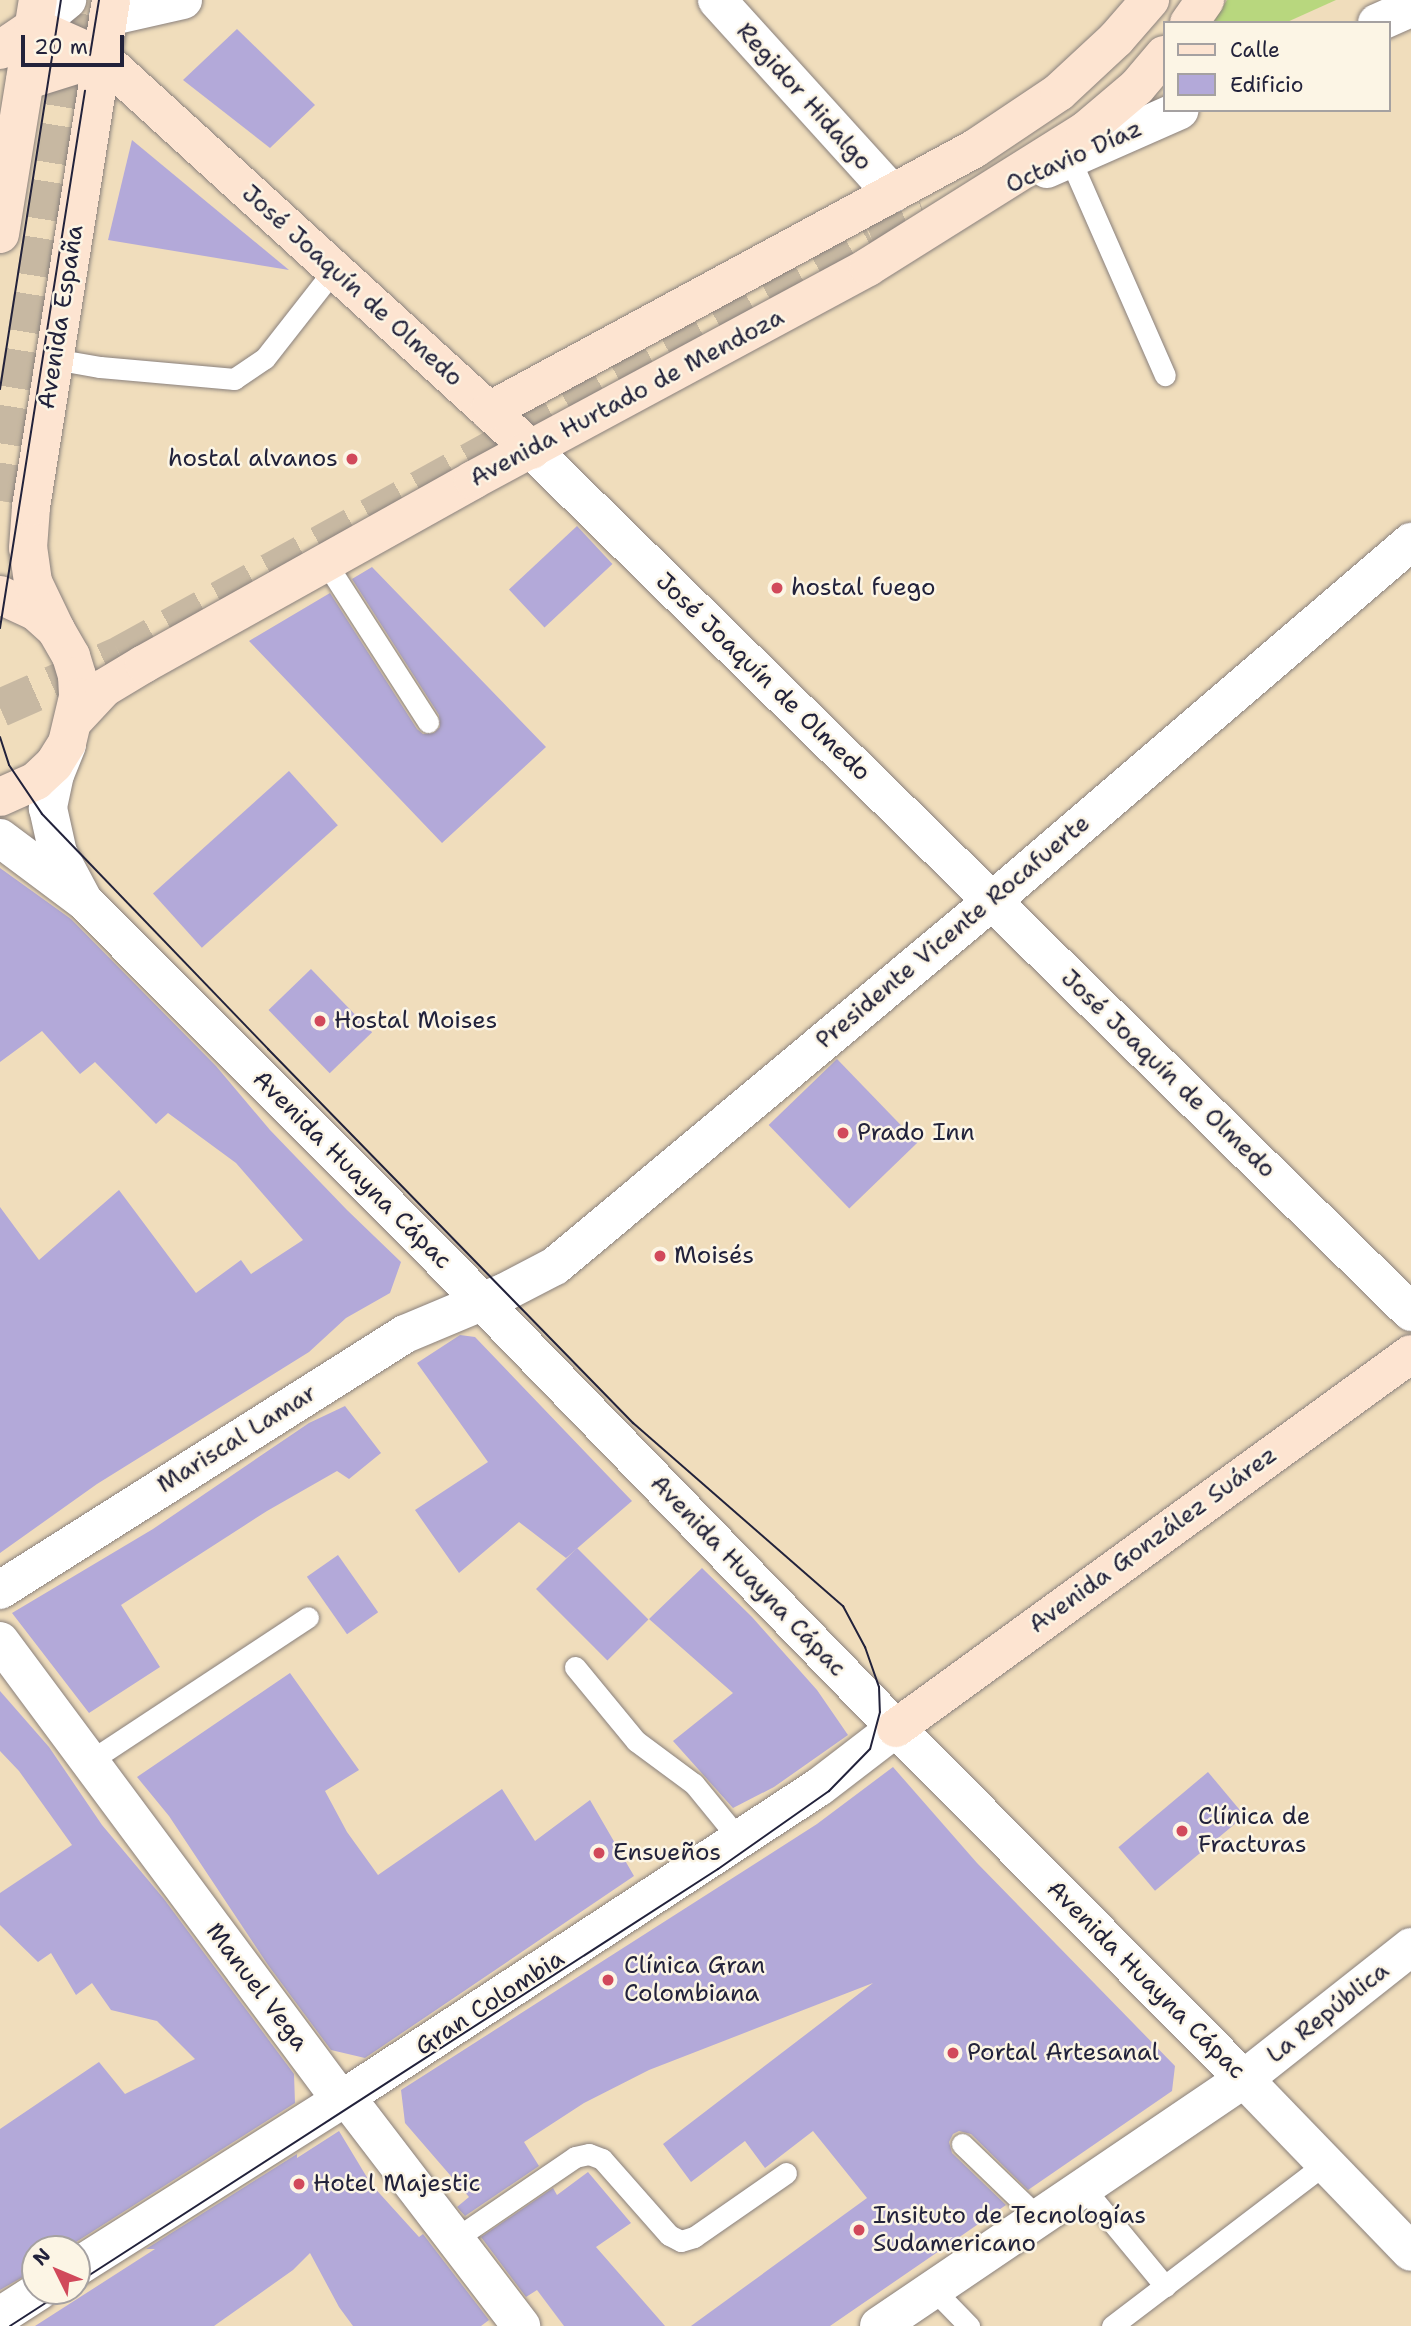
<!DOCTYPE html>
<meta charset="utf-8">
<style>
body{margin:0}
#map{position:relative;width:1411px;height:2326px;overflow:hidden;background:#f0ddbc;font-family:"Shantell Sans",sans-serif}
div>[style]{position:absolute}
.green>*{inset:0;background:#b8d77e}
.building>*{inset:0;background:#b3a9d9;transform-origin:0 0}
.tertiary-tunnel>*{height:38px;margin-top:-19px;transform-origin:0;background:repeating-linear-gradient(90deg,#c7b8a2 0 38px,transparent 0 57px)}
.roads{filter:drop-shadow(0 0 2px #89807c) drop-shadow(0 0 2px #89807c)}
.service>*{height:21px;margin:-10.5px;padding:0 10.5px;transform-origin:10.5px;border-radius:10.5px;background:#fff}
.minor>*{height:38px;margin:-19px;padding:0 19px;transform-origin:19px;border-radius:19px;background:#fff}
.tertiary>*{height:38px;margin:-19px;padding:0 19px;transform-origin:19px;border-radius:19px;background:#fff}
.secondary>*{height:38px;margin:-19px;padding:0 19px;transform-origin:19px;border-radius:19px;background:#fde4d1}
.tram>*{height:2px;margin:-1px;padding:0 1px;transform-origin:1px;border-radius:1px;background:#22223b}
.dots>*{width:19px;height:19px;translate:-50% -50%;box-sizing:border-box;border:4px solid #fcf5e5;border-radius:50%}
span{translate:-50% -50%;white-space:nowrap;text-align:center;line-height:1.15;-webkit-text-stroke:5px #fcf5e5;paint-order:stroke}
.street-label{font-size:24px;color:#22223b}
.poi-label{font-size:24px;color:#22223b}
.right{translate:-100% -50%;text-align:right}
.left{translate:0 -50%;text-align:left}
.legend{position:absolute;left:1163px;top:21px;width:228px;height:91px;box-sizing:border-box;background:#fcf5e5;border:2px solid #a5a1a1;margin:0;padding:9px 12px;list-style:none;font-size:21px;color:#22223b}
.legend li{display:flex;align-items:center;gap:14px;height:35px}
.legend b{width:35px;border:2px solid #a5a1a1}
.north{position:absolute;left:21px;top:2235px;width:70px;height:70px;box-sizing:border-box;background:#fcf5e5;border:2px solid #a5a1a1;border-radius:50%;rotate:313deg;font-size:19px;font-weight:700;line-height:28px;text-align:center;color:#22223b}
.north::after{content:'';display:block;margin:auto;width:24px;height:32px;background:#d1495b;clip-path:polygon(50% 0,100% 100%,50% 72%,0 100%)}
.scale{position:absolute;left:21px;top:35px;width:103px;height:32px;box-sizing:border-box;border:4px solid #22223b;border-top:0;padding-left:9px;font-size:21px;line-height:24px;white-space:nowrap;color:#22223b;-webkit-text-stroke:5px #fcf5e5;paint-order:stroke}
</style>
<div id="map">
<div class="green">
<div style="clip-path:polygon(1227px 0,1336px 0,1285px 23px,1213px 23px)"></div>
</div>
<div class="building">
<div style="clip-path:polygon(237px 29px,315px 105px,270px 148px,183px 80px)"></div>
<div style="clip-path:polygon(132px 140px,289px 270px,108px 240px)"></div>
<div style="left:577px;top:526px;width:52px;height:93px;rotate:47deg"></div>
<div style="clip-path:polygon(372px 567px,546px 747px,442px 843px,249px 641px,330px 593px,417px 729px,423px 734px,434px 733px,440px 727px,439px 715px,352px 579px)"></div>
<div style="left:289px;top:771px;width:73px;height:183px;rotate:48deg"></div>
<div style="clip-path:polygon(0 868px,71px 919px,216px 1066px,270px 1130px,347px 1210px,401px 1262px,390px 1293px,346px 1318px,309px 1352px,97px 1484px,0 1553px,0 1207px,39px 1260px,119px 1190px,196px 1293px,241px 1260px,251px 1274px,303px 1240px,236px 1163px,168px 1113px,156px 1124px,95px 1062px,80px 1074px,42px 1031px,0 1062px)"></div>
<div style="left:311px;top:969px;width:88px;height:59px;rotate:46deg"></div>
<div style="left:837px;top:1059px;width:116px;height:95px;rotate:46deg"></div>
<div style="clip-path:polygon(460px 1335px,475px 1337px,632px 1501px,566px 1558px,519px 1522px,459px 1573px,415px 1510px,488px 1462px,417px 1363px)"></div>
<div style="clip-path:polygon(345px 1406px,381px 1453px,349px 1479px,337px 1471px,267px 1511px,121px 1605px,160px 1667px,89px 1713px,12px 1613px,153px 1529px,309px 1423px)"></div>
<div style="left:577px;top:1548px;width:101px;height:58px;rotate:45deg"></div>
<div style="left:338px;top:1555px;width:70px;height:38px;rotate:55deg"></div>
<div style="clip-path:polygon(702px 1568px,752px 1617px,817px 1690px,848px 1735px,774px 1787px,733px 1808px,673px 1741px,733px 1693px,649px 1619px)"></div>
<div style="clip-path:polygon(290px 1673px,359px 1770px,325px 1791px,347px 1832px,378px 1875px,502px 1789px,535px 1841px,590px 1800px,634px 1876px,365px 2058px,331px 2050px,268px 1965px,169px 1816px,137px 1777px)"></div>
<div style="clip-path:polygon(0 1691px,49px 1747px,102px 1825px,164px 1899px,294px 2074px,295px 2103px,65px 2249px,35px 2249px,35px 2270px,0 2290px,0 2129px,99px 2062px,125px 2094px,195px 2059px,157px 2021px,111px 2010px,92px 1983px,76px 1995px,51px 1953px,38px 1962px,0 1925px,0 1893px,72px 1845px,19px 1771px,0 1751px)"></div>
<div style="clip-path:polygon(893px 1767px,977px 1863px,1175px 2066px,1172px 2091px,1028px 2190px,971px 2134px,959px 2131px,953px 2134px,949px 2142px,952px 2153px,1006px 2205px,830px 2326px,691px 2326px,867px 2198px,813px 2131px,765px 2168px,745px 2141px,691px 2182px,663px 2144px,873px 1983px,649px 2070px,584px 2103px,524px 2142px,539px 2166px,465px 2216px,457px 2207px,469px 2197px,405px 2123px,401px 2090px,817px 1824px)"></div>
<div style="left:1208px;top:1772px;width:57px;height:117px;rotate:50deg"></div>
<div style="clip-path:polygon(339px 2131px,371px 2184px,419px 2237px,423px 2234px,489px 2320px,481px 2326px,353px 2326px,339px 2307px,310px 2253px,293px 2270px,214px 2326px,35px 2326px,155px 2249px,146px 2249px,297px 2154px,297px 2158px)"></div>
<div style="clip-path:polygon(588px 2172px,631px 2223px,596px 2247px,665px 2326px,564px 2326px,537px 2290px,526px 2297px,481px 2237px,553px 2188px,557px 2195px)"></div>
</div>
<div class="tertiary-tunnel">
<div style="left:0;top:501px;width:507px;rotate:-80.93deg"></div>
<div style="left:0;top:708px;width:131px;rotate:-23.8deg"></div>
<div style="left:120px;top:655px;width:859px;rotate:-28.89deg"></div>
<div style="left:872px;top:240px;width:58px;rotate:-20.3deg"></div>
</div>
<div class="roads">
<div class="service">
<div style="left:1070px;top:159px;width:236px;rotate:66.3deg"></div>
<div style="left:54px;top:359px;width:47px;rotate:9.9deg"></div>
<div style="left:100px;top:367px;width:135px;rotate:5.1deg"></div>
<div style="left:234px;top:379px;width:37px;rotate:-34deg"></div>
<div style="left:265px;top:358px;width:112px;rotate:-51.9deg"></div>
<div style="left:326px;top:563px;width:189px;rotate:57.3deg"></div>
<div style="left:575px;top:1667px;width:96px;rotate:50.5deg"></div>
<div style="left:636px;top:1741px;width:72px;rotate:36.6deg"></div>
<div style="left:694px;top:1784px;width:71px;rotate:50.7deg"></div>
<div style="left:90px;top:1761px;width:261px;rotate:-33.4deg"></div>
<div style="left:962px;top:2144px;width:107px;rotate:43.9deg"></div>
<div style="left:1083px;top:2187px;width:129px;rotate:50.4deg"></div>
<div style="left:455px;top:2239px;width:145px;rotate:-34.3deg"></div>
<div style="left:575px;top:2157px;width:14px;rotate:-12deg"></div>
<div style="left:589px;top:2154px;width:14px;rotate:21deg"></div>
<div style="left:602px;top:2159px;width:101px;rotate:48.6deg"></div>
<div style="left:669px;top:2235px;width:13px;rotate:27deg"></div>
<div style="left:681px;top:2241px;width:14px;rotate:-17deg"></div>
<div style="left:694px;top:2237px;width:112px;rotate:-34.8deg"></div>
<div style="left:933px;top:2289px;width:52px;rotate:45.8deg"></div>
<div style="left:1112px;top:2326px;width:268px;rotate:-37.3deg"></div>
</div>
<div class="minor">
<div style="left:717px;top:0;width:261px;rotate:47.8deg"></div>
<div style="left:108px;top:17px;width:77px;rotate:-12.8deg"></div>
<div style="left:1377px;top:23px;width:37px;rotate:-24deg"></div>
<div style="left:34px;top:27px;width:43px;rotate:-39.3deg"></div>
<div style="left:1047px;top:169px;width:145px;rotate:-23.9deg"></div>
<div style="left:532px;top:450px;width:1231px;rotate:44.44deg"></div>
<div style="left:0;top:1590px;width:479px;rotate:-32.3deg"></div>
<div style="left:405px;top:1334px;width:108px;rotate:-22.8deg"></div>
<div style="left:505px;top:1292px;width:56px;rotate:-27.5deg"></div>
<div style="left:555px;top:1266px;width:569px;rotate:-39.87deg"></div>
<div style="left:992px;top:901px;width:552px;rotate:-40.59deg"></div>
<div style="left:0;top:1641px;width:572px;rotate:53.39deg"></div>
<div style="left:341px;top:2100px;width:13px;rotate:27deg"></div>
<div style="left:353px;top:2106px;width:277px;rotate:52.6deg"></div>
<div style="left:77px;top:2267px;width:312px;rotate:-32.3deg"></div>
<div style="left:341px;top:2100px;width:571px;rotate:-33.22deg"></div>
<div style="left:819px;top:1787px;width:97px;rotate:-37.5deg"></div>
<div style="left:0;top:2316px;width:46px;rotate:-32.7deg"></div>
<div style="left:879px;top:2326px;width:441px;rotate:-34.1deg"></div>
<div style="left:1244px;top:2079px;width:213px;rotate:-38.3deg"></div>
</div>
<div class="tertiary">
<div style="left:67px;top:745px;width:31px;rotate:112deg"></div>
<div style="left:55px;top:774px;width:35px;rotate:102deg"></div>
<div style="left:48px;top:808px;width:46px;rotate:77.5deg"></div>
<div style="left:58px;top:853px;width:49px;rotate:61.9deg"></div>
<div style="left:0;top:838px;width:104px;rotate:36.8deg"></div>
<div style="left:83px;top:900px;width:501px;rotate:45.08deg"></div>
<div style="left:437px;top:1255px;width:636px;rotate:45.89deg"></div>
<div style="left:880px;top:1712px;width:517px;rotate:45.24deg"></div>
<div style="left:1244px;top:2079px;width:240px;rotate:46deg"></div>
</div>
<div class="secondary">
<div style="left:1189px;top:23px;width:28px;rotate:-55deg"></div>
<div style="left:0;top:50px;width:41px;rotate:-34.1deg"></div>
<div style="left:34px;top:27px;width:73px;rotate:24.1deg"></div>
<div style="left:101px;top:57px;width:583px;rotate:42.36deg"></div>
<div style="left:25px;top:81px;width:80px;rotate:-17.5deg"></div>
<div style="left:0;top:234px;width:237px;rotate:-80.8deg"></div>
<div style="left:489px;top:411px;width:551px;rotate:-28.38deg"></div>
<div style="left:974px;top:149px;width:102px;rotate:-33.8deg"></div>
<div style="left:1059px;top:92px;width:78px;rotate:-42.9deg"></div>
<div style="left:1116px;top:39px;width:52px;rotate:-48.9deg"></div>
<div style="left:0;top:595px;width:38px;rotate:25deg"></div>
<div style="left:35px;top:611px;width:28px;rotate:42deg"></div>
<div style="left:56px;top:630px;width:30px;rotate:60deg"></div>
<div style="left:71px;top:656px;width:21px;rotate:73deg"></div>
<div style="left:77px;top:676px;width:21px;rotate:87deg"></div>
<div style="left:78px;top:697px;width:47px;rotate:103.4deg"></div>
<div style="left:67px;top:743px;width:25px;rotate:122deg"></div>
<div style="left:54px;top:764px;width:25px;rotate:137deg"></div>
<div style="left:36px;top:781px;width:39px;rotate:156deg"></div>
<div style="left:56px;top:630px;width:53px;rotate:-115.6deg"></div>
<div style="left:33px;top:582px;width:34px;rotate:-98deg"></div>
<div style="left:28px;top:548px;width:41px;rotate:-85.8deg"></div>
<div style="left:31px;top:507px;width:513px;rotate:-81.03deg"></div>
<div style="left:76px;top:718px;width:41px;rotate:-47deg"></div>
<div style="left:104px;top:688px;width:47px;rotate:-31deg"></div>
<div style="left:144px;top:664px;width:377px;rotate:-29.2deg"></div>
<div style="left:473px;top:480px;width:449px;rotate:-28.3deg"></div>
<div style="left:868px;top:267px;width:256px;rotate:-32.1deg"></div>
<div style="left:1085px;top:131px;width:68px;rotate:-40.2deg"></div>
<div style="left:1137px;top:87px;width:42px;rotate:-49.8deg"></div>
<div style="left:896px;top:1728px;width:636px;rotate:-35.99deg"></div>
</div>
</div>
<div class="tram">
<div style="left:90px;top:55px;width:56px;rotate:-80.7deg"></div>
<div style="left:0;top:389px;width:394px;rotate:-81.1deg"></div>
<div style="left:0;top:628px;width:544px;rotate:-81.01deg"></div>
<div style="left:0;top:737px;width:29px;rotate:72deg"></div>
<div style="left:9px;top:765px;width:59px;rotate:56deg"></div>
<div style="left:42px;top:814px;width:326px;rotate:46.1deg"></div>
<div style="left:268px;top:1049px;width:523px;rotate:45.7deg"></div>
<div style="left:633px;top:1423px;width:279px;rotate:41.1deg"></div>
<div style="left:843px;top:1606px;width:47px;rotate:61.8deg"></div>
<div style="left:865px;top:1647px;width:42px;rotate:70.7deg"></div>
<div style="left:879px;top:1687px;width:25px;rotate:88deg"></div>
<div style="left:880px;top:1712px;width:38px;rotate:105deg"></div>
<div style="left:870px;top:1749px;width:59px;rotate:134.3deg"></div>
<div style="left:829px;top:1791px;width:136px;rotate:144.9deg"></div>
<div style="left:718px;top:1869px;width:763px;rotate:147.14deg"></div>
<div style="left:10px;top:2326px;width:64px;rotate:-32.9deg"></div>
</div>
<div class="dots">
<div style="left:352px;top:459px;background:#d1495b"></div>
<div style="left:777px;top:588px;background:#d1495b"></div>
<div style="left:320px;top:1021px;background:#d1495b"></div>
<div style="left:843px;top:1133px;background:#d1495b"></div>
<div style="left:660px;top:1256px;background:#d1495b"></div>
<div style="left:1182px;top:1831px;background:#d1495b"></div>
<div style="left:599px;top:1853px;background:#d1495b"></div>
<div style="left:608px;top:1980px;background:#d1495b"></div>
<div style="left:953px;top:2053px;background:#d1495b"></div>
<div style="left:299px;top:2184px;background:#d1495b"></div>
<div style="left:859px;top:2230px;background:#d1495b"></div>
</div>
<div class="street-label">
<span style="left:804px;top:97px;rotate:48deg">Regidor Hidalgo</span>
<span style="left:1074px;top:157px;rotate:-24deg">Octavio Díaz</span>
<span style="left:352px;top:286px;rotate:42deg">José Joaquín de Olmedo</span>
<span style="left:61px;top:317px;rotate:-81deg">Avenida España</span>
<span style="left:627px;top:398px;rotate:-28deg">Avenida Hurtado de Mendoza</span>
<span style="left:763px;top:677px;rotate:44deg">José Joaquín de Olmedo</span>
<span style="left:953px;top:932px;rotate:-40deg">Presidente Vicente Rocafuerte</span>
<span style="left:1168px;top:1074px;rotate:44deg">José Joaquín de Olmedo</span>
<span style="left:352px;top:1170px;rotate:45deg">Avenida Huayna Cápac</span>
<span style="left:237px;top:1439px;rotate:-32deg">Mariscal Lamar</span>
<span style="left:1153px;top:1540px;rotate:-36deg">Avenida González Suárez</span>
<span style="left:748px;top:1576px;rotate:46deg">Avenida Huayna Cápac</span>
<span style="left:1146px;top:1980px;rotate:45deg">Avenida Huayna Cápac</span>
<span style="left:257px;top:1987px;rotate:53deg">Manuel Vega</span>
<span style="left:490px;top:2003px;rotate:-33deg">Gran Colombia</span>
<span style="left:1328px;top:2013px;rotate:-38deg">La República</span>
</div>
<div class="poi-label">
<span class="right" style="left:338px;top:459px">hostal alvanos</span>
<span class="left" style="left:791px;top:588px">hostal fuego</span>
<span class="left" style="left:334px;top:1021px">Hostal Moises</span>
<span class="left" style="left:857px;top:1133px">Prado Inn</span>
<span class="left" style="left:674px;top:1256px">Moisés</span>
<span class="left" style="left:1198px;top:1831px">Clínica de<br>Fracturas</span>
<span class="left" style="left:613px;top:1853px">Ensueños</span>
<span class="left" style="left:624px;top:1980px">Clínica Gran<br>Colombiana</span>
<span class="left" style="left:967px;top:2053px">Portal Artesanal</span>
<span class="left" style="left:313px;top:2184px">Hotel Majestic</span>
<span class="left" style="left:873px;top:2230px">Insituto de Tecnologías<br>Sudamericano</span>
</div>
<ul class="legend">
<li><b style="height:9px;background:#fde4d1"></b>Calle</li>
<li><b style="height:19px;background:#b3a9d9"></b>Edificio</li>
</ul>
<div class="north">N</div>
<div class="scale">20 m</div>
</div>
